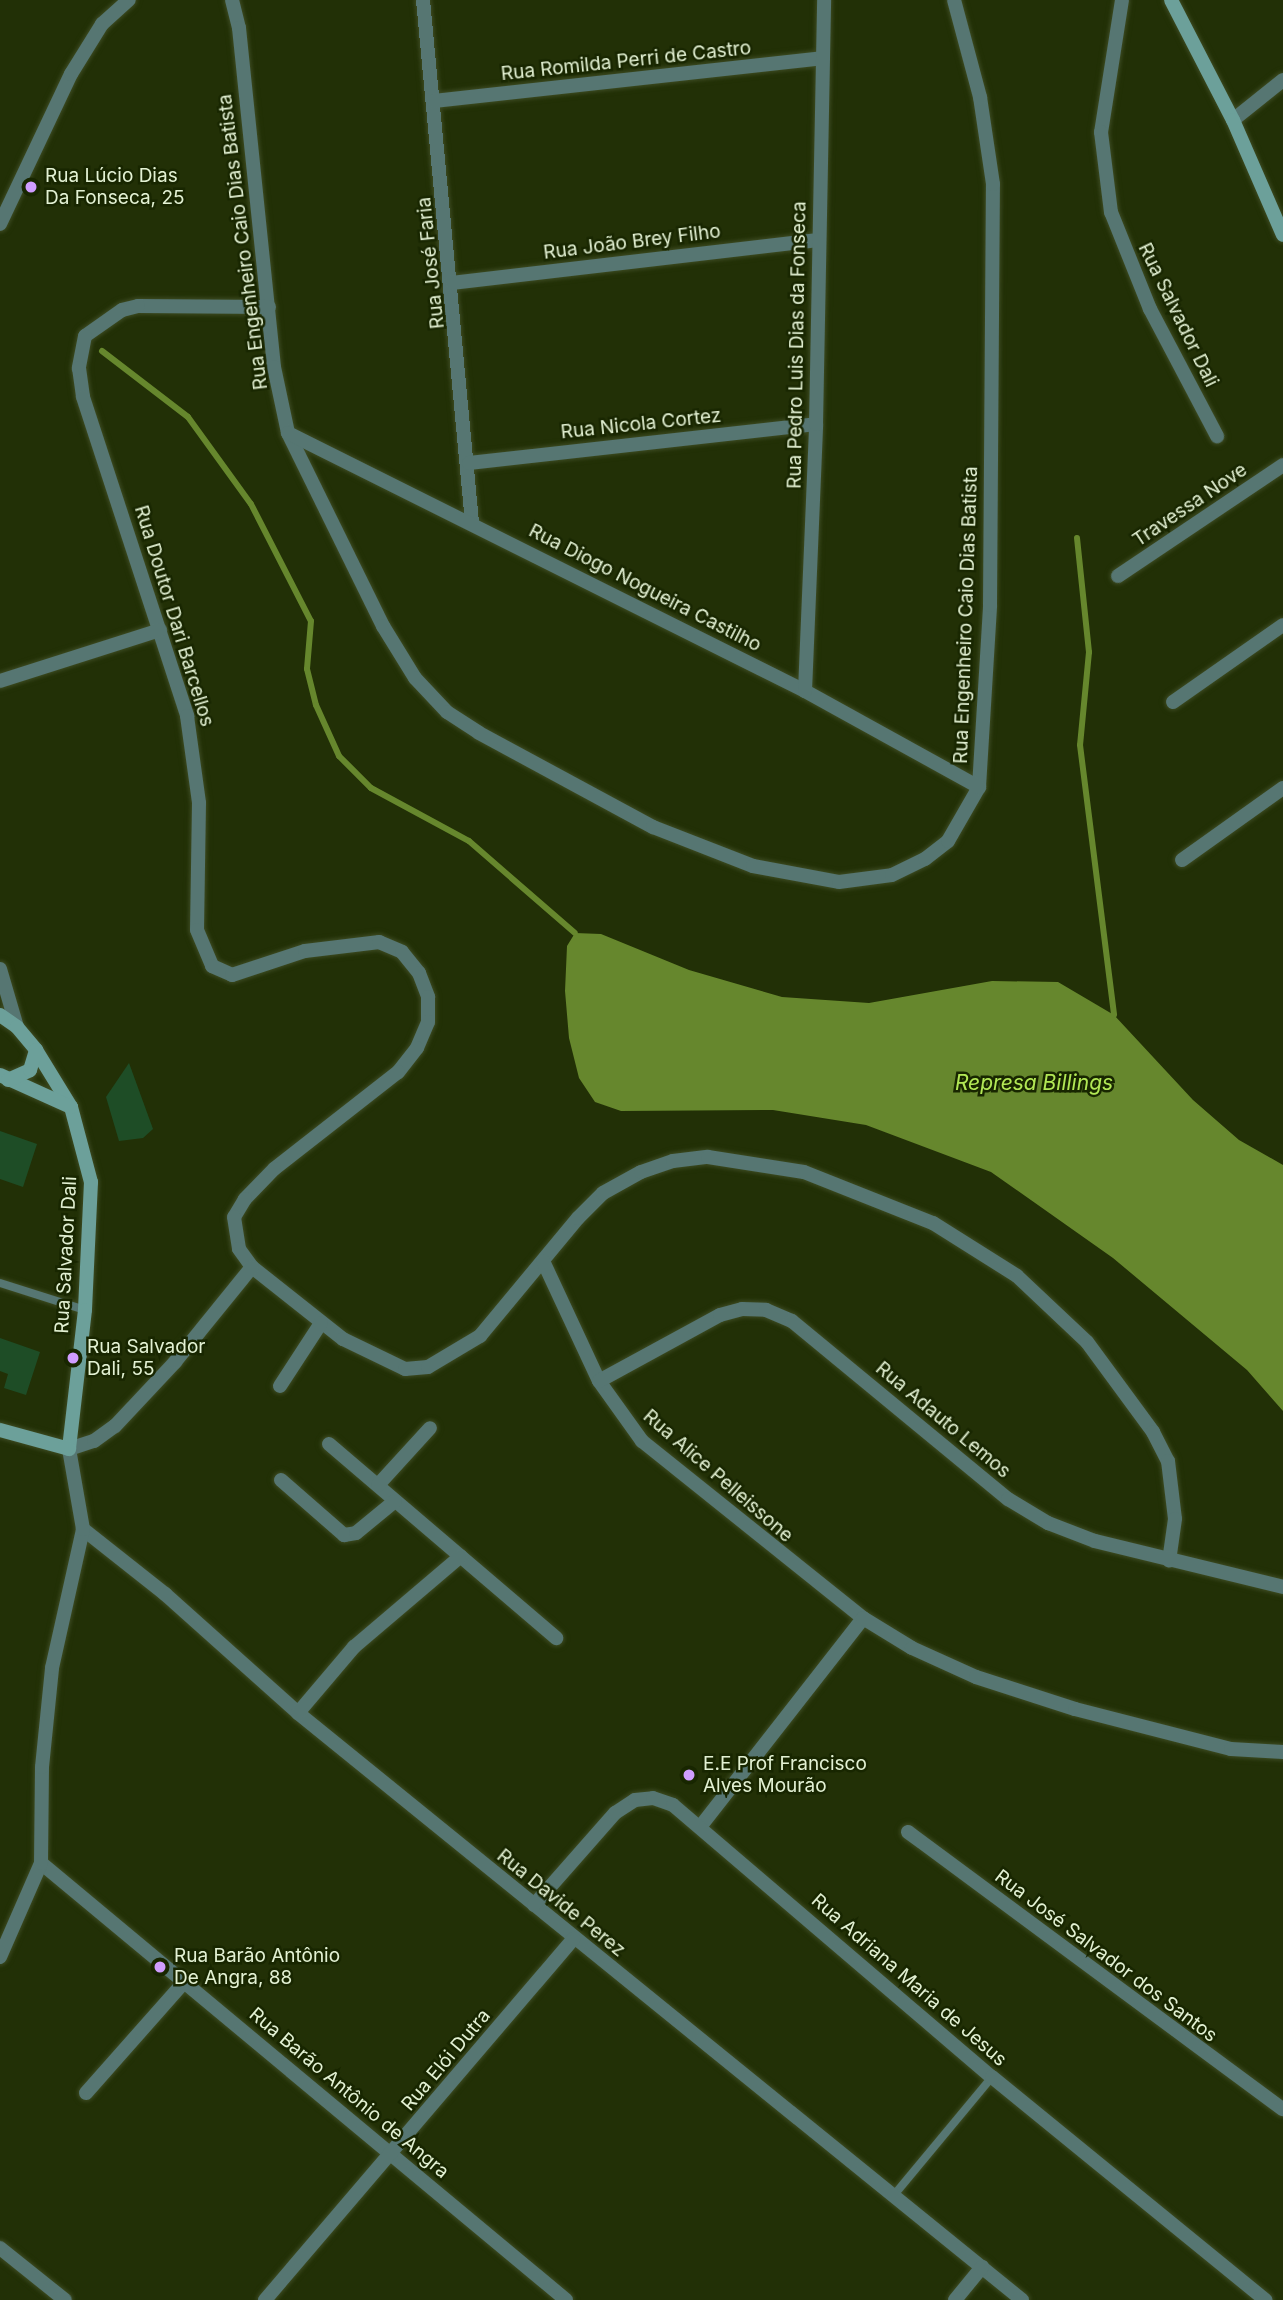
<!DOCTYPE html>
<meta charset="utf-8">
<style>
body{margin:0}
#map{position:relative;width:1283px;height:2300px;overflow:hidden;background:#223006;font-family:Inter,sans-serif}
div>[style]{position:absolute}
.water>*{inset:0;background:#66872d}
.stream>*{height:6px;margin:-3px;padding:0 3px;transform-origin:3px;border-radius:3px;background:#66872d}
.building>*{inset:0;background:#1e4d26}
.roads{filter:drop-shadow(0 0 2px #3d4b23) drop-shadow(0 0 2px #3d4b23)}
.lane>*{height:8px;margin:-4px;padding:0 4px;transform-origin:4px;border-radius:4px;background:#567672}
.street>*{height:14px;margin:-7px;padding:0 7px;transform-origin:7px;border-radius:7px;background:#567672}
.secondary>*{height:14px;margin:-7px;padding:0 7px;transform-origin:7px;border-radius:7px;background:#6ca09a}
.dots>*{width:19px;height:19px;translate:-50% -50%;box-sizing:border-box;border:4px solid #182600;border-radius:50%}
span{translate:-50% -50%;white-space:nowrap;text-align:center;line-height:1.15;-webkit-text-stroke:5px #182600;paint-order:stroke}
.street-label{font-size:19px;color:#e3f1d3}
.poi-label{font-size:19px;color:#e3f1d3}
.left{translate:0 -50%;text-align:left}
.water-label{font-size:21px;color:#b2e855;font-style:italic}
</style>
<div id="map">
<div class="water">
<div style="clip-path:polygon(575px 933px,601px 934px,689px 970px,782px 997px,869px 1003px,992px 981px,1058px 982px,1114px 1015px,1193px 1100px,1239px 1140px,1283px 1165px,1283px 1411px,1247px 1370px,1113px 1258px,991px 1172px,866px 1125px,773px 1110px,621px 1111px,595px 1102px,579px 1078px,569px 1038px,565px 991px,567px 946px)"></div>
</div>
<div class="stream">
<div style="left:102px;top:351px;width:108px;rotate:37.5deg"></div>
<div style="left:188px;top:417px;width:107px;rotate:54.1deg"></div>
<div style="left:251px;top:504px;width:131px;rotate:62.9deg"></div>
<div style="left:311px;top:621px;width:48px;rotate:94.8deg"></div>
<div style="left:307px;top:669px;width:37px;rotate:76deg"></div>
<div style="left:316px;top:705px;width:56px;rotate:65.7deg"></div>
<div style="left:339px;top:756px;width:45px;rotate:45deg"></div>
<div style="left:371px;top:788px;width:111px;rotate:28.4deg"></div>
<div style="left:469px;top:841px;width:140px;rotate:41deg"></div>
<div style="left:1077px;top:538px;width:115px;rotate:84deg"></div>
<div style="left:1089px;top:652px;width:93px;rotate:95.5deg"></div>
<div style="left:1080px;top:745px;width:272px;rotate:82.8deg"></div>
</div>
<div class="building">
<div style="clip-path:polygon(129px 1063px,153px 1129px,143px 1138px,119px 1141px,106px 1097px)"></div>
<div style="clip-path:polygon(0 1131px,37px 1144px,23px 1187px,0 1179px)"></div>
<div style="clip-path:polygon(0 1338px,40px 1352px,26px 1395px,4px 1388px,8px 1374px,0 1371px)"></div>
</div>
<div class="roads">
<div class="lane">
<div style="left:0;top:1283px;width:89px;rotate:17.6deg"></div>
<div style="left:894px;top:2195px;width:153px;rotate:-50.3deg"></div>
</div>
<div class="street">
<div style="left:232px;top:0;width:29px;rotate:76deg"></div>
<div style="left:239px;top:28px;width:341px;rotate:84.1deg"></div>
<div style="left:274px;top:367px;width:67px;rotate:78deg"></div>
<div style="left:288px;top:433px;width:215px;rotate:63.8deg"></div>
<div style="left:383px;top:626px;width:61px;rotate:58.4deg"></div>
<div style="left:415px;top:678px;width:47px;rotate:46.7deg"></div>
<div style="left:447px;top:712px;width:38px;rotate:33deg"></div>
<div style="left:479px;top:733px;width:198px;rotate:28.4deg"></div>
<div style="left:653px;top:827px;width:107px;rotate:21.3deg"></div>
<div style="left:753px;top:866px;width:87px;rotate:10.5deg"></div>
<div style="left:839px;top:882px;width:53px;rotate:-7.5deg"></div>
<div style="left:892px;top:875px;width:37px;rotate:-26deg"></div>
<div style="left:925px;top:859px;width:29px;rotate:-38deg"></div>
<div style="left:948px;top:841px;width:62px;rotate:-60.1deg"></div>
<div style="left:979px;top:787px;width:182px;rotate:-86.5deg"></div>
<div style="left:990px;top:605px;width:421px;rotate:-89.6deg"></div>
<div style="left:993px;top:184px;width:88px;rotate:-98.5deg"></div>
<div style="left:980px;top:97px;width:100px;rotate:-105deg"></div>
<div style="left:423px;top:0;width:524px;rotate:84.64deg"></div>
<div style="left:1122px;top:0;width:134px;rotate:99deg"></div>
<div style="left:1101px;top:132px;width:81px;rotate:82.9deg"></div>
<div style="left:1111px;top:212px;width:105px;rotate:68.1deg"></div>
<div style="left:1150px;top:309px;width:144px;rotate:62.2deg"></div>
<div style="left:434px;top:101px;width:390px;rotate:-6.3deg"></div>
<div style="left:1233px;top:120px;width:64px;rotate:-38.7deg"></div>
<div style="left:0;top:224px;width:166px;rotate:-64.7deg"></div>
<div style="left:71px;top:74px;width:59px;rotate:-58.2deg"></div>
<div style="left:102px;top:24px;width:36px;rotate:-42deg"></div>
<div style="left:452px;top:283px;width:368px;rotate:-6.7deg"></div>
<div style="left:269px;top:307px;width:131px;rotate:-179.6deg"></div>
<div style="left:138px;top:306px;width:16px;rotate:166deg"></div>
<div style="left:122px;top:310px;width:45px;rotate:144.9deg"></div>
<div style="left:85px;top:336px;width:33px;rotate:101deg"></div>
<div style="left:79px;top:368px;width:29px;rotate:82deg"></div>
<div style="left:83px;top:397px;width:336px;rotate:71.9deg"></div>
<div style="left:187px;top:716px;width:88px;rotate:82.1deg"></div>
<div style="left:199px;top:803px;width:127px;rotate:90.9deg"></div>
<div style="left:197px;top:930px;width:39px;rotate:67deg"></div>
<div style="left:212px;top:966px;width:22px;rotate:24deg"></div>
<div style="left:232px;top:975px;width:77px;rotate:-18.2deg"></div>
<div style="left:305px;top:951px;width:75px;rotate:-6.9deg"></div>
<div style="left:379px;top:942px;width:25px;rotate:23deg"></div>
<div style="left:402px;top:952px;width:27px;rotate:51deg"></div>
<div style="left:419px;top:973px;width:26px;rotate:69deg"></div>
<div style="left:428px;top:997px;width:25px;rotate:90deg"></div>
<div style="left:428px;top:1022px;width:28px;rotate:113deg"></div>
<div style="left:417px;top:1048px;width:31px;rotate:128deg"></div>
<div style="left:398px;top:1072px;width:157px;rotate:142deg"></div>
<div style="left:274px;top:1169px;width:42px;rotate:134deg"></div>
<div style="left:245px;top:1199px;width:21px;rotate:121deg"></div>
<div style="left:234px;top:1217px;width:32px;rotate:81deg"></div>
<div style="left:239px;top:1249px;width:22px;rotate:54deg"></div>
<div style="left:252px;top:1267px;width:116px;rotate:38.4deg"></div>
<div style="left:343px;top:1339px;width:69px;rotate:25.8deg"></div>
<div style="left:405px;top:1369px;width:23px;rotate:-5deg"></div>
<div style="left:428px;top:1367px;width:61px;rotate:-30.8deg"></div>
<div style="left:480px;top:1336px;width:153px;rotate:-50.3deg"></div>
<div style="left:578px;top:1218px;width:35px;rotate:-45deg"></div>
<div style="left:603px;top:1193px;width:43px;rotate:-28.9deg"></div>
<div style="left:641px;top:1172px;width:34px;rotate:-19deg"></div>
<div style="left:673px;top:1161px;width:35px;rotate:-7deg"></div>
<div style="left:708px;top:1157px;width:97px;rotate:8.9deg"></div>
<div style="left:804px;top:1172px;width:139px;rotate:21.6deg"></div>
<div style="left:933px;top:1223px;width:99px;rotate:32.2deg"></div>
<div style="left:1017px;top:1276px;width:96px;rotate:43.3deg"></div>
<div style="left:1087px;top:1342px;width:112px;rotate:53.7deg"></div>
<div style="left:1153px;top:1432px;width:33px;rotate:63deg"></div>
<div style="left:1168px;top:1461px;width:58px;rotate:83.1deg"></div>
<div style="left:1175px;top:1519px;width:42px;rotate:98.1deg"></div>
<div style="left:288px;top:433px;width:578px;rotate:26.52deg"></div>
<div style="left:805px;top:691px;width:199px;rotate:28.9deg"></div>
<div style="left:469px;top:463px;width:349px;rotate:-6.4deg"></div>
<div style="left:1118px;top:576px;width:199px;rotate:-33.9deg"></div>
<div style="left:0;top:681px;width:168px;rotate:-17.7deg"></div>
<div style="left:805px;top:691px;width:267px;rotate:-87.6deg"></div>
<div style="left:816px;top:424px;width:424px;rotate:-88.9deg"></div>
<div style="left:1173px;top:702px;width:134px;rotate:-35deg"></div>
<div style="left:1182px;top:860px;width:124px;rotate:-35.5deg"></div>
<div style="left:0;top:969px;width:60px;rotate:73.7deg"></div>
<div style="left:543px;top:1261px;width:132px;rotate:65deg"></div>
<div style="left:599px;top:1381px;width:74px;rotate:54.4deg"></div>
<div style="left:642px;top:1441px;width:283px;rotate:38.7deg"></div>
<div style="left:599px;top:1381px;width:138px;rotate:-28.6deg"></div>
<div style="left:720px;top:1315px;width:23px;rotate:-15deg"></div>
<div style="left:742px;top:1309px;width:24px;rotate:2deg"></div>
<div style="left:766px;top:1310px;width:28px;rotate:23deg"></div>
<div style="left:792px;top:1321px;width:280px;rotate:39.5deg"></div>
<div style="left:1008px;top:1499px;width:47px;rotate:31deg"></div>
<div style="left:1048px;top:1523px;width:50px;rotate:21deg"></div>
<div style="left:1095px;top:1541px;width:194px;rotate:13.7deg"></div>
<div style="left:280px;top:1386px;width:75px;rotate:-56.9deg"></div>
<div style="left:329px;top:1444px;width:299px;rotate:40.5deg"></div>
<div style="left:281px;top:1480px;width:84px;rotate:41.1deg"></div>
<div style="left:344px;top:1535px;width:12px;rotate:-9deg"></div>
<div style="left:356px;top:1533px;width:50px;rotate:-39.4deg"></div>
<div style="left:378px;top:1485px;width:77px;rotate:-47.6deg"></div>
<div style="left:83px;top:1529px;width:105px;rotate:38.4deg"></div>
<div style="left:165px;top:1594px;width:178px;rotate:41.8deg"></div>
<div style="left:298px;top:1713px;width:932px;rotate:39.03deg"></div>
<div style="left:298px;top:1713px;width:87px;rotate:-49.7deg"></div>
<div style="left:354px;top:1647px;width:140px;rotate:-40.4deg"></div>
<div style="left:700px;top:1827px;width:265px;rotate:-52deg"></div>
<div style="left:863px;top:1618px;width:57px;rotate:31.5deg"></div>
<div style="left:912px;top:1648px;width:70px;rotate:24.4deg"></div>
<div style="left:976px;top:1677px;width:104px;rotate:17.9deg"></div>
<div style="left:1075px;top:1709px;width:161px;rotate:14.4deg"></div>
<div style="left:1231px;top:1749px;width:52px;rotate:3.3deg"></div>
<div style="left:908px;top:1832px;width:466px;rotate:36.5deg"></div>
<div style="left:41px;top:1863px;width:683px;rotate:39.77deg"></div>
<div style="left:534px;top:1905px;width:123px;rotate:-48.6deg"></div>
<div style="left:615px;top:1813px;width:24px;rotate:-33deg"></div>
<div style="left:635px;top:1800px;width:18px;rotate:-6deg"></div>
<div style="left:653px;top:1798px;width:21px;rotate:19deg"></div>
<div style="left:673px;top:1805px;width:419px;rotate:40.5deg"></div>
<div style="left:992px;top:2077px;width:353px;rotate:39.2deg"></div>
<div style="left:0;top:1957px;width:103px;rotate:-66.4deg"></div>
<div style="left:41px;top:1863px;width:96px;rotate:-89.4deg"></div>
<div style="left:42px;top:1767px;width:100px;rotate:-84.2deg"></div>
<div style="left:52px;top:1668px;width:142px;rotate:-77.4deg"></div>
<div style="left:83px;top:1529px;width:81px;rotate:-99.9deg"></div>
<div style="left:69px;top:1449px;width:26px;rotate:-18deg"></div>
<div style="left:94px;top:1441px;width:26px;rotate:-36deg"></div>
<div style="left:115px;top:1426px;width:88px;rotate:-46.8deg"></div>
<div style="left:175px;top:1362px;width:122px;rotate:-51deg"></div>
<div style="left:86px;top:2093px;width:151px;rotate:-48.5deg"></div>
<div style="left:0;top:2248px;width:83px;rotate:38.7deg"></div>
<div style="left:265px;top:2300px;width:475px;rotate:-49.5deg"></div>
<div style="left:955px;top:2300px;width:43px;rotate:-50.7deg"></div>
</div>
<div class="secondary">
<div style="left:1171px;top:0;width:135px;rotate:62.7deg"></div>
<div style="left:1233px;top:120px;width:125px;rotate:66.5deg"></div>
<div style="left:0;top:1015px;width:21px;rotate:35deg"></div>
<div style="left:17px;top:1027px;width:30px;rotate:50deg"></div>
<div style="left:36px;top:1050px;width:67px;rotate:58.4deg"></div>
<div style="left:71px;top:1107px;width:78px;rotate:75.1deg"></div>
<div style="left:91px;top:1182px;width:128px;rotate:92.7deg"></div>
<div style="left:85px;top:1310px;width:140px;rotate:96.6deg"></div>
<div style="left:69px;top:1449px;width:72px;rotate:-164.6deg"></div>
<div style="left:0;top:1075px;width:78px;rotate:24.3deg"></div>
<div style="left:8px;top:1080px;width:24px;rotate:-24deg"></div>
<div style="left:30px;top:1070px;width:21px;rotate:-73deg"></div>
</div>
</div>
<div class="dots">
<div style="left:31px;top:187px;background:#d09dff"></div>
<div style="left:73px;top:1358px;background:#d09dff"></div>
<div style="left:689px;top:1775px;background:#d09dff"></div>
<div style="left:160px;top:1967px;background:#d09dff"></div>
</div>
<div class="street-label">
<span style="left:626px;top:61px;rotate:-6deg">Rua Romilda Perri de Castro</span>
<span style="left:243px;top:242px;rotate:-97deg">Rua Engenheiro Caio Dias Batista</span>
<span style="left:632px;top:242px;rotate:-7deg">Rua João Brey Filho</span>
<span style="left:431px;top:263px;rotate:-96deg">Rua José Faria</span>
<span style="left:1178px;top:315px;rotate:64deg">Rua Salvador Dali</span>
<span style="left:797px;top:345px;rotate:-89deg">Rua Pedro Luis Dias da Fonseca</span>
<span style="left:641px;top:424px;rotate:-6deg">Rua Nicola Cortez</span>
<span style="left:1190px;top:505px;rotate:-34deg">Travessa Nove</span>
<span style="left:645px;top:588px;rotate:27deg">Rua Diogo Nogueira Castilho</span>
<span style="left:966px;top:615px;rotate:-88deg">Rua Engenheiro Caio Dias Batista</span>
<span style="left:174px;top:616px;rotate:73deg">Rua Doutor Dari Barcellos</span>
<span style="left:66px;top:1255px;rotate:-87deg">Rua Salvador Dali</span>
<span style="left:943px;top:1420px;rotate:40deg">Rua Adauto Lemos</span>
<span style="left:718px;top:1476px;rotate:41deg">Rua Alice Pelleissone</span>
<span style="left:561px;top:1903px;rotate:39deg">Rua Davide Perez</span>
<span style="left:1106px;top:1956px;rotate:37deg">Rua José Salvador dos Santos</span>
<span style="left:909px;top:1980px;rotate:41deg">Rua Adriana Maria de Jesus</span>
<span style="left:446px;top:2060px;rotate:-50deg">Rua Elói Dutra</span>
<span style="left:349px;top:2093px;rotate:40deg">Rua Barão Antônio de Angra</span>
</div>
<div class="poi-label">
<span class="left" style="left:45px;top:187px">Rua Lúcio Dias<br>Da Fonseca, 25</span>
<span class="left" style="left:87px;top:1358px">Rua Salvador<br>Dali, 55</span>
<span class="left" style="left:703px;top:1775px">E.E Prof Francisco<br>Alves Mourão</span>
<span class="left" style="left:174px;top:1967px">Rua Barão Antônio<br>De Angra, 88</span>
</div>
<div class="water-label">
<span style="left:1034px;top:1083px">Represa Billings</span>
</div>
</div>
